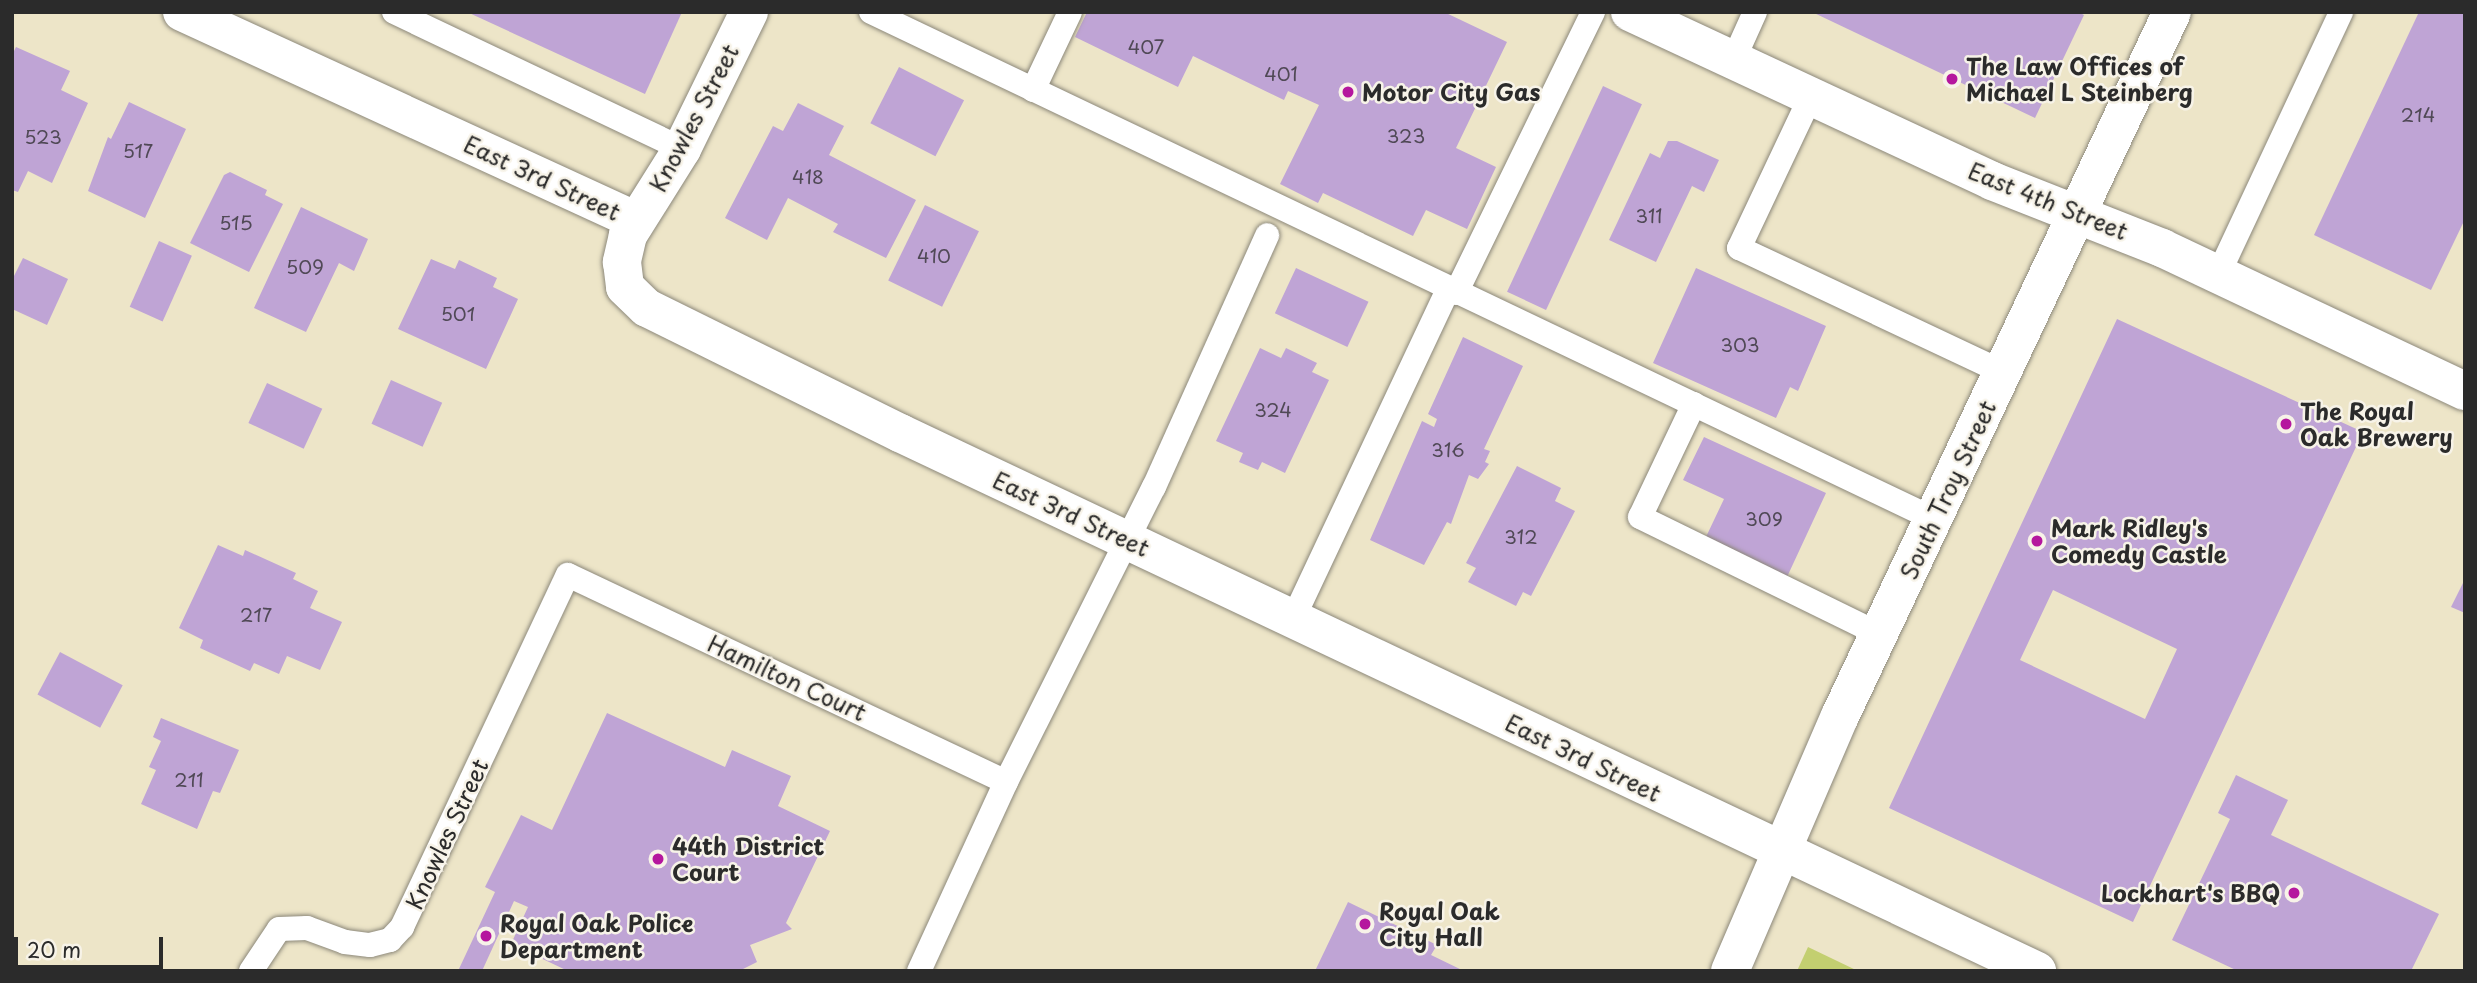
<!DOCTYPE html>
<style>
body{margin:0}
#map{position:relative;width:2477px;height:983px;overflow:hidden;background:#ede5c8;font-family:"Playpen Sans",sans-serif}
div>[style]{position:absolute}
.green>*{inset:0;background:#c3cf70}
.building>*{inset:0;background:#bfa4d5;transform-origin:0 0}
.roads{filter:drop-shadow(0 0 2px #8c887a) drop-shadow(0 0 2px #8c887a)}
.lane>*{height:24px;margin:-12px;padding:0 12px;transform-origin:12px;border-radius:12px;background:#fff}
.street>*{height:38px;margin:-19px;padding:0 19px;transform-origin:19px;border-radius:19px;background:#fff}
.secondary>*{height:38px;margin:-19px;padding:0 19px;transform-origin:19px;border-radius:19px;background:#fff}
.dots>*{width:19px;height:19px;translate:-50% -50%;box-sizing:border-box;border:4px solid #f7f3e8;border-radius:50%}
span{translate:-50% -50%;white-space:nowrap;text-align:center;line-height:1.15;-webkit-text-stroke:5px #f7f3e8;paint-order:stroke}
.number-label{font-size:19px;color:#504956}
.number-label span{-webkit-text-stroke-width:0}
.poi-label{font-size:23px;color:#2b2b2b;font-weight:700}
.left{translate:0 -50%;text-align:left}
.right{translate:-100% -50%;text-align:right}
.street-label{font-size:23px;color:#2b2b2b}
.frame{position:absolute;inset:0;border:14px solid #2b2b2b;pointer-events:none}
.scale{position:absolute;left:14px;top:937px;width:149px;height:32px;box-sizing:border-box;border:4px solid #2b2b2b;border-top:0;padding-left:9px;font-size:21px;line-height:24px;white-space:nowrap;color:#2b2b2b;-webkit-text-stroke:5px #f7f3e8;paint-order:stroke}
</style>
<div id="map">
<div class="green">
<div style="clip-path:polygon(1808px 947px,1858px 971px,1797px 971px)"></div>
</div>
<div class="building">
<div style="clip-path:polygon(467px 12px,682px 12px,645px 94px)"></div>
<div style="clip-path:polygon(1087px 12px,1444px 12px,1507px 42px,1456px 148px,1496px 167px,1467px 229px,1426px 210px,1413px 236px,1323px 193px,1318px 203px,1280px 184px,1319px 105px,1288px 91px,1284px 100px,1193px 56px,1178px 87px,1075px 37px)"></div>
<div style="clip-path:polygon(1812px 12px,2078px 12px,2084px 15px,2035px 118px)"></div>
<div style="clip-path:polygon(2419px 12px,2465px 12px,2465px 219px,2431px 290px,2314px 235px)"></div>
<div style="clip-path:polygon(16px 47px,70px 71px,61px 90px,88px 103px,52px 183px,28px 171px,18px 192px,12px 190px,12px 55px)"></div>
<div style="left:899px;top:67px;width:73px;height:63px;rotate:27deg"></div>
<div style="left:1603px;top:86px;width:43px;height:227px;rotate:25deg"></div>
<div style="clip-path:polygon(129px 102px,186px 129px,145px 218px,88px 191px,108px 137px,111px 139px)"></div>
<div style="clip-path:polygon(798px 103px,844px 126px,829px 155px,916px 200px,886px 258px,833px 232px,838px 224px,788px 198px,767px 240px,725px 218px,773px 126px,783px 131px)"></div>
<div style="clip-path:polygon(1668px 141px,1677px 141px,1719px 160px,1704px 192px,1692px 186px,1656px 262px,1609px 240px,1650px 153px,1660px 158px)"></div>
<div style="clip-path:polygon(230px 172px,267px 190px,265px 195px,283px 204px,249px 272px,190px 243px,224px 175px)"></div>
<div style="left:925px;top:205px;width:60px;height:84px;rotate:26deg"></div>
<div style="clip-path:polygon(301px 207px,368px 239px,354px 271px,339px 263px,306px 332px,254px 308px)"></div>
<div style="left:159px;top:241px;width:36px;height:72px;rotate:24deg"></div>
<div style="clip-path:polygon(23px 258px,68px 279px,47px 325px,12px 309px,12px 280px)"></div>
<div style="clip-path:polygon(431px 259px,455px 269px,459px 260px,497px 278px,493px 287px,518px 299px,486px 369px,398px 329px)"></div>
<div style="left:1296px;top:268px;width:80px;height:50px;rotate:25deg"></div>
<div style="clip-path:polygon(1696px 268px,1826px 326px,1798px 391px,1790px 387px,1776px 418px,1653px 363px)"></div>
<div style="clip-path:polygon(evenodd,2117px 319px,2363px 432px,2133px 922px,1889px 808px,2117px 319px,2053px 590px,2177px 649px,2145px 719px,2020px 660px,2053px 590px)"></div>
<div style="clip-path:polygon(1463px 337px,1523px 366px,1484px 449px,1490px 451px,1485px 462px,1489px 464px,1478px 479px,1469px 475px,1451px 524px,1447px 522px,1424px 565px,1370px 540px,1422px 421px,1434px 427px,1437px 419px,1428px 414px)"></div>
<div style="clip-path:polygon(1260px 348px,1281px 358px,1286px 348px,1317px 363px,1312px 372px,1329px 380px,1285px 473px,1262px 462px,1258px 470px,1239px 462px,1243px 453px,1216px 441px)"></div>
<div style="left:391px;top:380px;width:56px;height:48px;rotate:24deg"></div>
<div style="left:267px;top:383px;width:61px;height:44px;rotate:25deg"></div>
<div style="clip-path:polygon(1704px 437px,1826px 493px,1787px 577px,1705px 539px,1724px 499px,1683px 480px)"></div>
<div style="clip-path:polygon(1517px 466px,1561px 488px,1555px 501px,1575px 511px,1531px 596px,1523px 592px,1516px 606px,1468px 582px,1476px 568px,1466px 563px)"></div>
<div style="clip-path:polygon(218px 545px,243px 556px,245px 550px,296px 573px,293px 579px,318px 591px,310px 608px,342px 622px,320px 670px,287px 656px,279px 674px,254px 663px,250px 671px,200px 648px,203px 640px,179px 628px)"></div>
<div style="clip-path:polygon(2465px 579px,2465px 613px,2451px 607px)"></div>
<div style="left:60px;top:652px;width:71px;height:48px;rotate:28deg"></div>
<div style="clip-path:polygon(607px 713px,725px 767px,732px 750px,791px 776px,778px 806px,830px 831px,786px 923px,792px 929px,750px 945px,757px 962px,739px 971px,568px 971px,511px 944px,528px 907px,514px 901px,482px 971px,458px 971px,495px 892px,485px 887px,521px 815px,552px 830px)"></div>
<div style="clip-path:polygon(161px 718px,239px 750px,220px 793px,213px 791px,197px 829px,141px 804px,156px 770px,149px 767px,161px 741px,153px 737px)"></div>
<div style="clip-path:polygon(2236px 775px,2288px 800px,2271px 835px,2439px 914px,2411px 971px,2238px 971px,2172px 940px,2230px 819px,2218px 813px)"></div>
<div style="clip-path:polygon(1348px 902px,1437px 945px,1431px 955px,1464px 971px,1315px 971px)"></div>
</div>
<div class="roads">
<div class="lane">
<div style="left:394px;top:12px;width:319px;rotate:25.4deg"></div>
<div style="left:871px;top:12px;width:1178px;rotate:25.5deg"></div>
<div style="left:1733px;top:61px;width:54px;rotate:-65.8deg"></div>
<div style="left:1033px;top:90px;width:86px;rotate:-64.6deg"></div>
<div style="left:1810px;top:98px;width:166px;rotate:115.3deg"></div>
<div style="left:1739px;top:248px;width:292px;rotate:25.2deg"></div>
<div style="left:2218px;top:275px;width:290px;rotate:-64.9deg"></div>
<div style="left:1456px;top:293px;width:313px;rotate:-64deg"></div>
<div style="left:1694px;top:404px;width:125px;rotate:115.5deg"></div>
<div style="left:1640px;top:517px;width:266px;rotate:26.1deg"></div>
<div style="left:1293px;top:619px;width:365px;rotate:-64.8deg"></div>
<div style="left:251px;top:971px;width:50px;rotate:-56.3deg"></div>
<div style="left:279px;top:929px;width:28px;rotate:-2deg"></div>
<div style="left:307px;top:928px;width:40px;rotate:20.2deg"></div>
<div style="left:345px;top:942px;width:25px;rotate:7deg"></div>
<div style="left:370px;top:945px;width:21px;rotate:-14deg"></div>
<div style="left:390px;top:940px;width:18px;rotate:-47deg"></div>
<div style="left:402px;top:927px;width:389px;rotate:-64.8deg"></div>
<div style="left:568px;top:575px;width:484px;rotate:25.3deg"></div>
<div style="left:919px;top:971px;width:208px;rotate:-65.3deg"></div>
<div style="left:1006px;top:782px;width:330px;rotate:-63.4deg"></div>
<div style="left:1154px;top:487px;width:276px;rotate:-65.8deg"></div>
</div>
<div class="street">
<div style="left:182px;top:12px;width:498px;rotate:24.7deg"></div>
<div style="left:749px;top:12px;width:153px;rotate:116.1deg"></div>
<div style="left:682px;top:149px;width:102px;rotate:122.1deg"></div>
<div style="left:628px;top:235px;width:28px;rotate:103deg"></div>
<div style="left:622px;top:262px;width:25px;rotate:83deg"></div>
<div style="left:625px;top:287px;width:30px;rotate:44deg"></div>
<div style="left:647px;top:308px;width:282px;rotate:26.3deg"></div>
<div style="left:900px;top:433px;width:1258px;rotate:25.32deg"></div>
<div style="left:1730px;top:971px;width:278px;rotate:-66.7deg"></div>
<div style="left:1840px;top:716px;width:778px;rotate:-64.75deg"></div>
</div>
<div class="secondary">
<div style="left:1630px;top:12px;width:400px;rotate:25deg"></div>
<div style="left:1992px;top:181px;width:183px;rotate:21.5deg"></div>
<div style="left:2162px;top:248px;width:335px;rotate:25.3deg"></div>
</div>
</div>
<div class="dots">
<div style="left:1952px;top:79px;background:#b5179e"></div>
<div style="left:1348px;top:92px;background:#b5179e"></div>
<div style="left:2286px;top:424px;background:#b5179e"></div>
<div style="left:2037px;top:541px;background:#b5179e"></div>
<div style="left:658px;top:859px;background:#b5179e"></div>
<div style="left:2294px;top:893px;background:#b5179e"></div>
<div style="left:1365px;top:924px;background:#b5179e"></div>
<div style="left:486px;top:936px;background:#b5179e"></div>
</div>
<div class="number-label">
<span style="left:1146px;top:47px">407</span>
<span style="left:1281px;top:74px">401</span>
<span style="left:2418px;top:115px">214</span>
<span style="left:1406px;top:136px">323</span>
<span style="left:43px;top:137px">523</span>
<span style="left:138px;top:151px">517</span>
<span style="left:808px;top:177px">418</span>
<span style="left:1649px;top:216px">311</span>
<span style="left:236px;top:223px">515</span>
<span style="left:934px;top:256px">410</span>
<span style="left:305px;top:267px">509</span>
<span style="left:458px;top:314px">501</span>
<span style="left:1740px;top:345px">303</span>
<span style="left:1273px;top:410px">324</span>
<span style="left:1448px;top:450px">316</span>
<span style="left:1764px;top:519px">309</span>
<span style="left:1521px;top:537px">312</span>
<span style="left:256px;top:615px">217</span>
<span style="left:189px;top:780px">211</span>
</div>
<div class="poi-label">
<span class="left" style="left:1966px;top:79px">The Law Offices of<br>Michael L Steinberg</span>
<span class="left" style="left:1362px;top:92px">Motor City Gas</span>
<span class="left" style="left:2300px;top:424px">The Royal<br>Oak Brewery</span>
<span class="left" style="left:2051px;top:541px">Mark Ridley's<br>Comedy Castle</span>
<span class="left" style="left:672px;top:859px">44th District<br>Court</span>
<span class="right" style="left:2280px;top:893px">Lockhart's BBQ</span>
<span class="left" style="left:1379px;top:924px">Royal Oak<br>City Hall</span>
<span class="left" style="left:500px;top:936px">Royal Oak Police<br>Department</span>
</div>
<div class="street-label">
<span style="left:694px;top:118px;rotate:-62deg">Knowles Street</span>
<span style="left:542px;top:178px;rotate:25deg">East 3rd Street</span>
<span style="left:2048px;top:201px;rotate:22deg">East 4th Street</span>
<span style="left:1948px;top:490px;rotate:-65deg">South Troy Street</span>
<span style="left:1071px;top:514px;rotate:25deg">East 3rd Street</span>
<span style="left:787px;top:678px;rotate:25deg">Hamilton Court</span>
<span style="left:1583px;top:758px;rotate:26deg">East 3rd Street</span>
<span style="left:447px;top:834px;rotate:-65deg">Knowles Street</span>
</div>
<div class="frame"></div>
<div class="scale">20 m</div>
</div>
